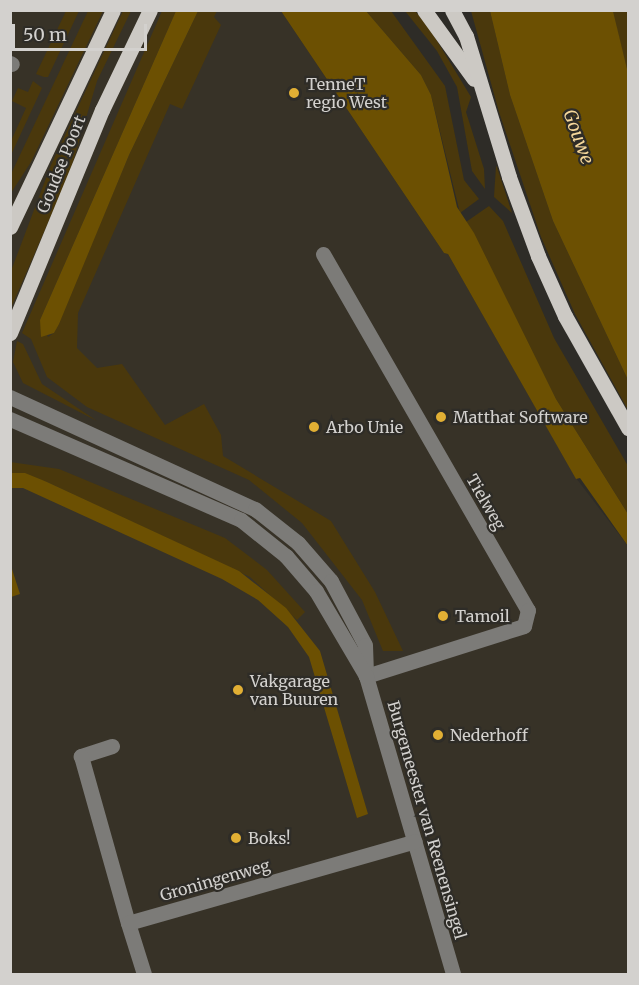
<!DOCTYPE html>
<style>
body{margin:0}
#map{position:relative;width:639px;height:985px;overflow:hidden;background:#2e2c27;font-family:Merriweather,serif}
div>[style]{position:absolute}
.built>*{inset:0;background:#373227}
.green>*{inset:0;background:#4a380c}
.water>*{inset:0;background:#6c5002}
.minor>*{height:15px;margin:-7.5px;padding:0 7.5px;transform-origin:7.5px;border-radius:7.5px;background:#7c7b78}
.major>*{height:15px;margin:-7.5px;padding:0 7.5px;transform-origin:7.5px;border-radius:7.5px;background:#ccc9c4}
.dots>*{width:16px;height:16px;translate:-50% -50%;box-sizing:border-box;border:3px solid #2e2c27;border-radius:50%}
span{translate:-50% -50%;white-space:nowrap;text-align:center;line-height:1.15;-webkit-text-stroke:4.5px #2e2c27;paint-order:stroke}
.poi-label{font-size:16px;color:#d3d1ce}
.left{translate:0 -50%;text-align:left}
.street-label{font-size:16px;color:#d3d1ce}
.water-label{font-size:18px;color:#f7d99b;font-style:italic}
.frame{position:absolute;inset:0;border:12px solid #d3d1ce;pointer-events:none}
.scale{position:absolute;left:12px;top:24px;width:135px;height:27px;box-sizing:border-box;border:3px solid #d3d1ce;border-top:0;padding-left:8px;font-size:18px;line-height:21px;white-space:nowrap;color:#d3d1ce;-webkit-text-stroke:4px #2e2c27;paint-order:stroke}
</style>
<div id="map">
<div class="built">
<div style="clip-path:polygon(10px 11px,281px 11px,444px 253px,448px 254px,576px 478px,628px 546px,628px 974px,11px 974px)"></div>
</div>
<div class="green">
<div style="clip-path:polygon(66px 11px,79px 11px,48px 77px,44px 77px,36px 74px)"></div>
<div style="clip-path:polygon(88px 11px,103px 11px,31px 162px,11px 193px,11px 174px)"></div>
<div style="clip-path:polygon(123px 11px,131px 11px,97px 81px,70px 172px,11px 308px,11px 271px,51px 165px)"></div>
<div style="clip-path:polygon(162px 11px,176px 11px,40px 320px,48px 337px,54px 333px,129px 155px,198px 11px,217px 11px,214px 17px,221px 25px,182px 109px,170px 104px,78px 313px,77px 348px,97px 368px,122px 364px,165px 425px,204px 404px,221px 435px,223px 456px,331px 521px,375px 592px,403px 651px,383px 651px,362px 600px,302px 523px,249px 480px,87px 407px,47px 377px,31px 339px,22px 333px)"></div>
<div style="clip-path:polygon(366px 11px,391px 11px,445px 86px,464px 180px,479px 199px,460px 213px,431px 95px,421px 75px)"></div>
<div style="clip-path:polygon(405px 11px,415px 11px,428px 26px,471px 97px,466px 112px,484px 169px,485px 189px,472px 171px,457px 87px,437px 51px)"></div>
<div style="clip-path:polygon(471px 11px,490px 11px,510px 95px,553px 221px,628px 380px,628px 410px,575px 314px,541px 237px,499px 112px)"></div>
<div style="clip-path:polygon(613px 11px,628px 11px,628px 73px,622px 50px)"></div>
<div style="clip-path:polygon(33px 81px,42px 88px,11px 155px,11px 141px,26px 108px,12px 101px,18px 88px,28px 92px)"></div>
<div style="clip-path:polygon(496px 166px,497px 167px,512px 213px,494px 197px)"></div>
<div style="clip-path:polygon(489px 206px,503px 221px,554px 338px,628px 466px,628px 514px,556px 399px,466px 222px)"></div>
<div style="clip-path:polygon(17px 341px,23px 344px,42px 384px,97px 421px,23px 383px,13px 362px)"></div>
<div style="clip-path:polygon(10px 462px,59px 469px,225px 538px,267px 570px,305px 612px,297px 620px,250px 577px,47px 482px,12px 473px)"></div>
</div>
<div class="water">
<div style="clip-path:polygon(176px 11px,198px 11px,129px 155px,59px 324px,54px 333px,41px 337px,40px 320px)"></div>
<div style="clip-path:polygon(281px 11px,366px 11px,421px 75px,431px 95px,457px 207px,474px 233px,556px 399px,628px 514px,628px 546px,580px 478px,576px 479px,448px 254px,444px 253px)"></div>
<div style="clip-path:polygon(490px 11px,613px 11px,628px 73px,628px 380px,553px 221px,510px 95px)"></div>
<div style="clip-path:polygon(11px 473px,25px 473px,47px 482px,239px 571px,286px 608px,320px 651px,368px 814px,357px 818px,309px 657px,288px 627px,258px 600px,222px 579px,23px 488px,11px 488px)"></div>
<div style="clip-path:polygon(11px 566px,20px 594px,11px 597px,10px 597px)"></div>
</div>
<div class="minor">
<div style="left:10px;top:63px;width:2px;rotate:27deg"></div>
<div style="left:323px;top:254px;width:411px;rotate:60.1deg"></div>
<div style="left:528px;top:610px;width:16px;rotate:104deg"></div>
<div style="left:524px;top:626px;width:166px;rotate:162.4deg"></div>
<div style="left:10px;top:397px;width:269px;rotate:24.6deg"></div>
<div style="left:255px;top:509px;width:55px;rotate:38.3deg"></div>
<div style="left:298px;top:543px;width:50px;rotate:49deg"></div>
<div style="left:331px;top:581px;width:72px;rotate:62deg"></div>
<div style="left:365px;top:645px;width:31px;rotate:88deg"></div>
<div style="left:366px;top:676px;width:310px;rotate:73.7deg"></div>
<div style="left:10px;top:419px;width:252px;rotate:23.6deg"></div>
<div style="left:241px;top:520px;width:58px;rotate:38.7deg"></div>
<div style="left:286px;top:556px;width:46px;rotate:49.4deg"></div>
<div style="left:316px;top:591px;width:99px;rotate:59.5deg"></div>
<div style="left:112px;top:746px;width:33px;rotate:162deg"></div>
<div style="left:81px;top:756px;width:173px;rotate:74.3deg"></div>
<div style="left:144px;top:974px;width:53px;rotate:-107.4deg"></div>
<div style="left:128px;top:923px;width:298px;rotate:-15.9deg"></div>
</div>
<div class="major">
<div style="left:424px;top:10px;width:85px;rotate:54.1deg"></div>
<div style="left:452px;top:10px;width:30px;rotate:62deg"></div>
<div style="left:466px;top:36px;width:147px;rotate:73deg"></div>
<div style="left:509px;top:177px;width:84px;rotate:69.8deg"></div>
<div style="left:538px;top:256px;width:66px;rotate:65.8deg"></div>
<div style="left:565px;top:316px;width:129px;rotate:60.6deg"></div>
<div style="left:10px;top:227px;width:240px;rotate:-64.6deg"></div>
<div style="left:10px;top:333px;width:241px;rotate:-67.6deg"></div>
<div style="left:102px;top:110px;width:111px;rotate:-64.4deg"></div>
</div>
<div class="dots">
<div style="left:294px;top:93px;background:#e1af34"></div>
<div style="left:441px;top:417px;background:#e1af34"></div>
<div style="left:314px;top:427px;background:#e1af34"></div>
<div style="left:443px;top:616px;background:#e1af34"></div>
<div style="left:238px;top:690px;background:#e1af34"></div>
<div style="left:438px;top:735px;background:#e1af34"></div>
<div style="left:236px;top:838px;background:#e1af34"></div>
</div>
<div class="poi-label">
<span class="left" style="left:306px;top:93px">TenneT<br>regio West</span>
<span class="left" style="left:453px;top:417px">Matthat Software</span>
<span class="left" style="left:326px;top:427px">Arbo Unie</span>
<span class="left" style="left:455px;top:616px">Tamoil</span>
<span class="left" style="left:250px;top:690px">Vakgarage<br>van Buuren</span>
<span class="left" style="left:450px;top:735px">Nederhoff</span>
<span class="left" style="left:248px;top:838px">Boks!</span>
</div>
<div class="street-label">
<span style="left:61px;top:164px;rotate:-68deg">Goudse Poort</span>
<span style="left:486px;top:502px;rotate:60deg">Tielweg</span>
<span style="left:427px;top:820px;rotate:74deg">Burgemeester van Reenensingel</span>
<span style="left:215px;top:880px;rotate:-16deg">Groningenweg</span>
</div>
<div class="water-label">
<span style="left:578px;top:137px;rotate:70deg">Gouwe</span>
</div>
<div class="frame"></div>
<div class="scale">50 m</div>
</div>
